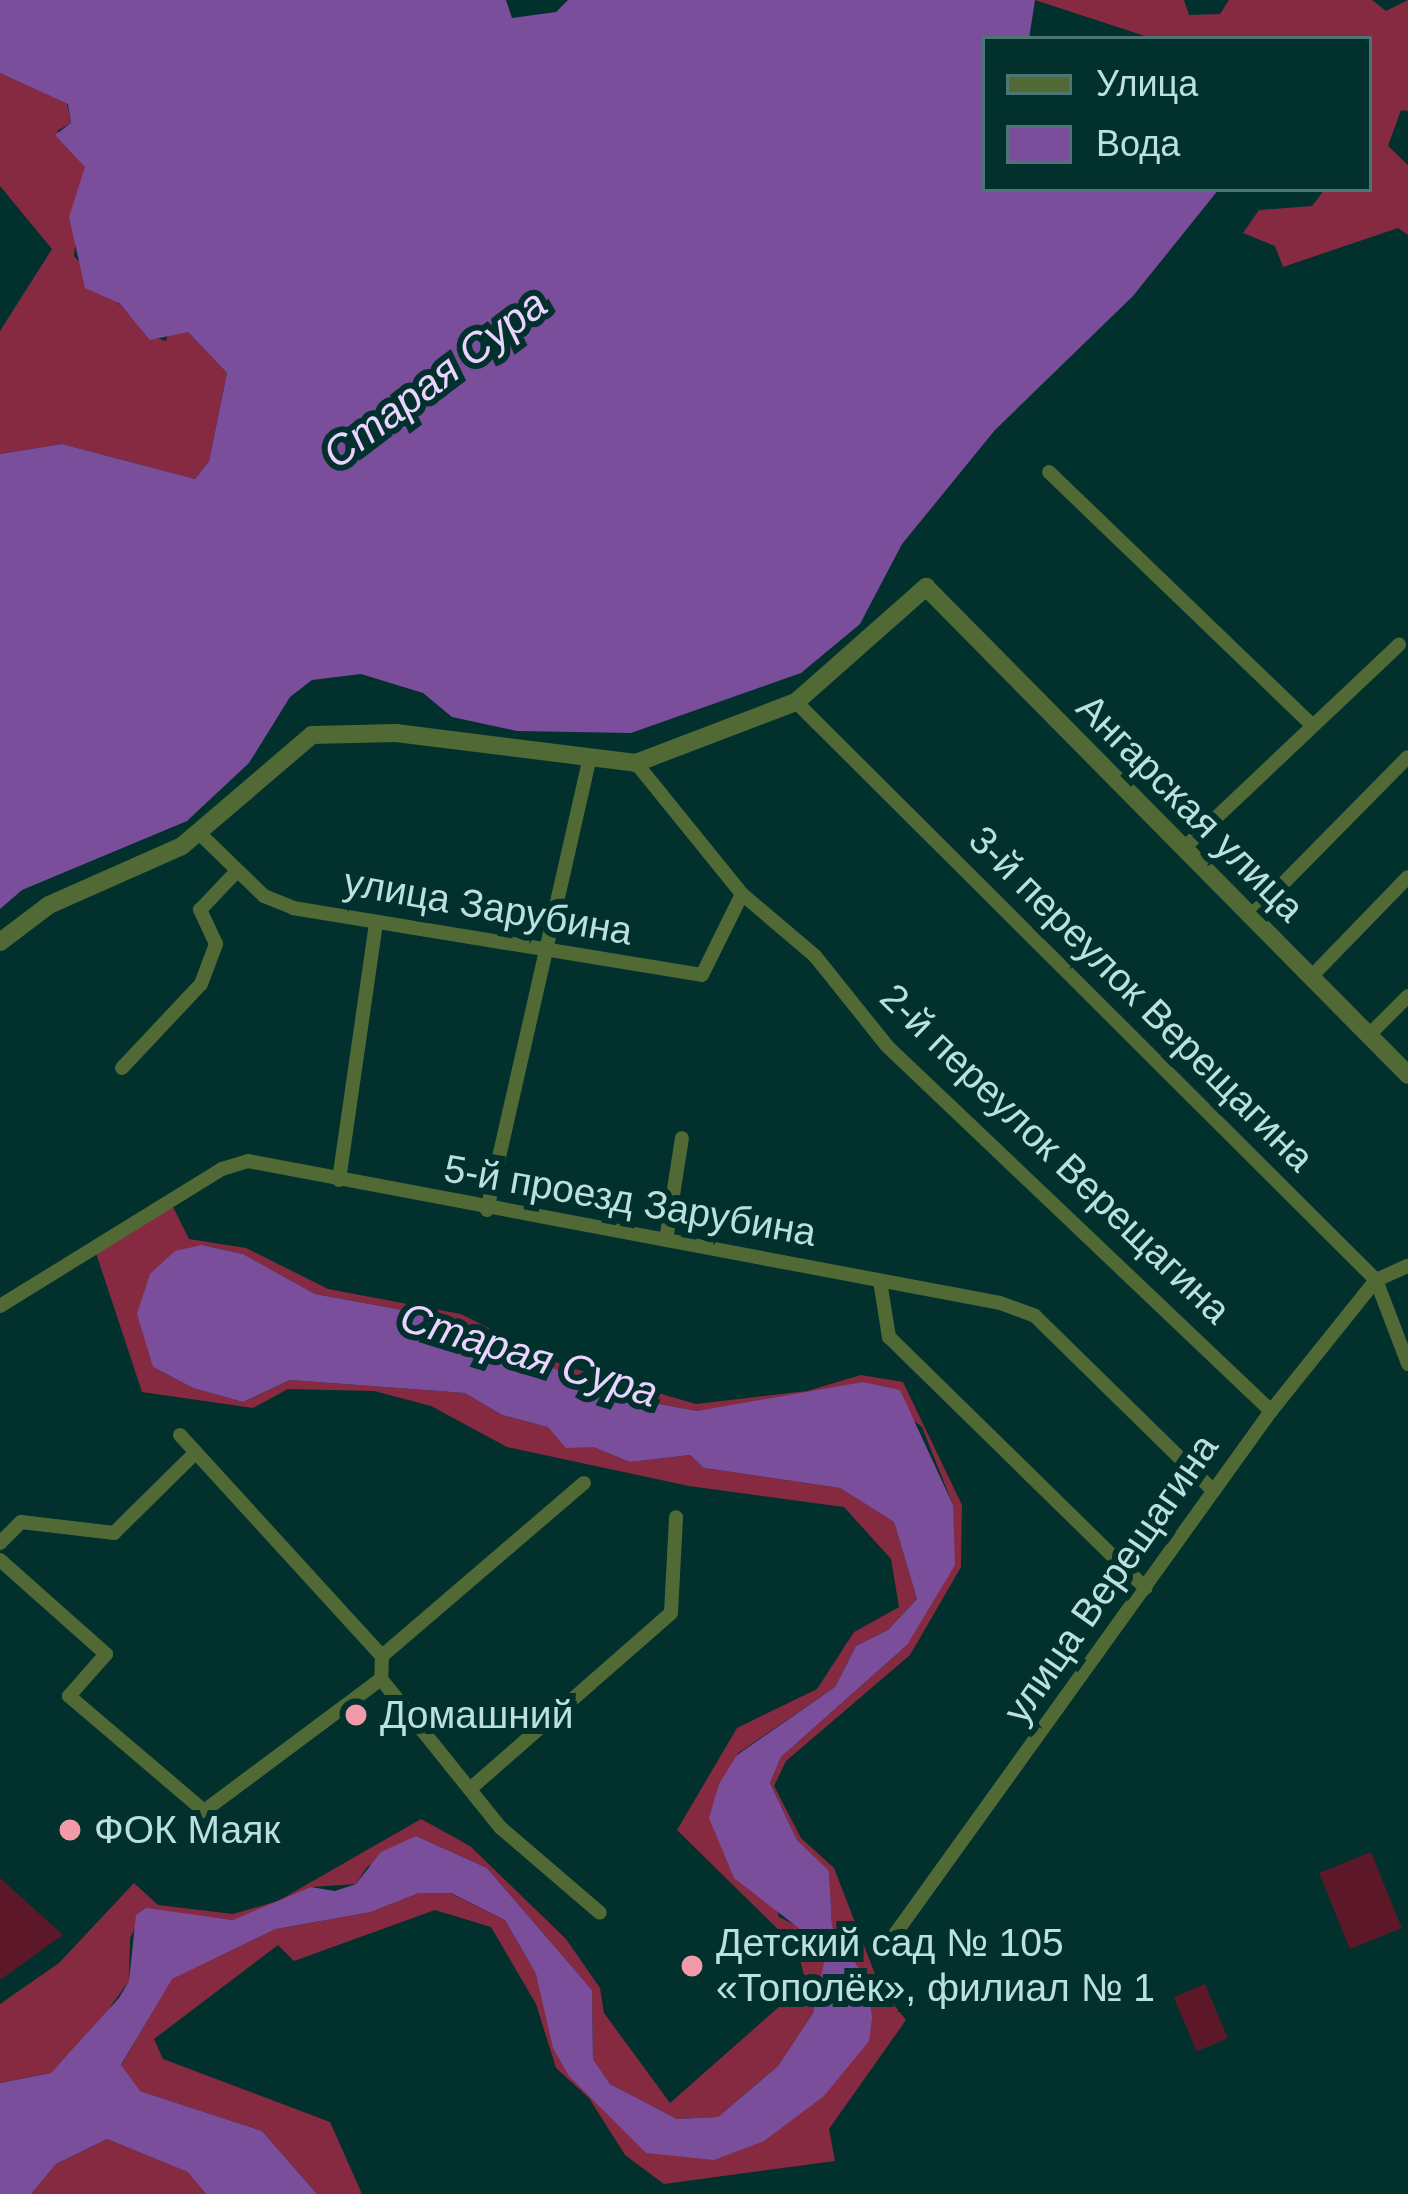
<!DOCTYPE html>
<meta charset="utf-8">
<style>
body{margin:0}
#map{position:relative;width:1408px;height:2194px;overflow:hidden;background:#01302d;font-family:Helvetica,sans-serif}
div>[style]{position:absolute}
.green>*{inset:0;background:#5c1829;transform-origin:0 0}
.forest>*{inset:0;background:#862a41}
.water>*{inset:0;background:#7a4e9b}
.minor>*{height:14px;margin:-7px;padding:0 7px;transform-origin:7px;border-radius:7px;background:#516934}
.tertiary>*{height:18px;margin:-9px;padding:0 9px;transform-origin:9px;border-radius:9px;background:#516934}
.dots>*{width:33px;height:33px;translate:-50% -50%;box-sizing:border-box;border:6px solid #01302d;border-radius:50%}
span{translate:-50% -50%;white-space:nowrap;text-align:center;line-height:1.15;-webkit-text-stroke:12px #01302d;paint-order:stroke}
.street-label{font-size:39px;color:#bbe0dd}
.poi-label{font-size:39px;color:#bbe0dd}
.left{translate:0 -50%;text-align:left}
.water-label{font-size:42px;color:#ebd4ff;font-style:italic}
.legend{position:absolute;left:982px;top:36px;width:390px;height:156px;box-sizing:border-box;background:#01302d;border:3px solid #4b7673;margin:0;padding:15px 21px;list-style:none;font-size:36px;color:#bbe0dd}
.legend li{display:flex;align-items:center;gap:24px;height:60px}
.legend b{width:60px;border:3px solid #4b7673}
</style>
<div id="map">
<div class="green">
<div style="left:1371px;top:1852px;width:82px;height:56px;rotate:68deg"></div>
<div style="clip-path:polygon(0 1878px,63px 1935px,0 1980px)"></div>
<div style="left:1205px;top:1984px;width:59px;height:34px;rotate:67deg"></div>
</div>
<div class="forest">
<div style="clip-path:polygon(1035px 0,1184px 0,1189px 15px,1220px 14px,1229px 0,1372px 0,1386px 11px,1408px 0,1408px 111px,1401px 110px,1388px 146px,1408px 165px,1408px 235px,1398px 228px,1283px 267px,1275px 246px,1243px 233px,1259px 210px,1312px 206px,1325px 189px,1369px 189px,1369px 39px,1154px 39px)"></div>
<div style="clip-path:polygon(0 73px,67px 103px,71px 123px,57px 131px,85px 167px,74px 256px,148px 335px,166px 341px,168px 333px,188px 332px,227px 373px,209px 461px,195px 479px,62px 444px,0 454px,0 331px,52px 249px,0 186px)"></div>
<div style="clip-path:polygon(172px 1205px,189px 1239px,246px 1248px,328px 1289px,461px 1314px,562px 1365px,696px 1404px,807px 1391px,861px 1375px,903px 1382px,962px 1505px,961px 1567px,910px 1655px,786px 1761px,774px 1786px,801px 1838px,834px 1868px,880px 1987px,906px 2020px,829px 2129px,835px 2161px,664px 2184px,625px 2155px,589px 2098px,556px 2068px,536px 2004px,491px 1927px,435px 1910px,294px 1961px,278px 1945px,154px 2039px,163px 2059px,330px 2122px,362px 2194px,317px 2194px,262px 2131px,140px 2091px,127px 2079px,121px 2066px,171px 1979px,276px 1929px,371px 1912px,419px 1893px,450px 1893px,505px 1920px,536px 1974px,569px 2075px,599px 2102px,764px 2141px,852px 1950px,832px 1926px,829px 1872px,797px 1840px,770px 1783px,781px 1757px,907px 1645px,953px 1505px,922px 1427px,863px 1382px,749px 1407px,697px 1411px,643px 1401px,556px 1370px,457px 1320px,315px 1294px,243px 1254px,203px 1245px,153px 1367px,193px 1388px,243px 1402px,290px 1380px,465px 1393px,502px 1415px,549px 1427px,567px 1447px,593px 1447px,630px 1462px,690px 1455px,704px 1468px,840px 1488px,894px 1522px,917px 1599px,888px 1630px,856px 1646px,835px 1687px,737px 1754px,779px 1917px,819px 1937px,827px 1966px,813px 2013px,778px 2066px,718px 2117px,677px 2119px,610px 2084px,593px 2059px,592px 1990px,487px 1868px,416px 1836px,367px 1867px,356px 1884px,311px 1887px,280px 1905px,233px 1920px,146px 1909px,130px 1938px,129px 1981px,98px 2024px,51px 2073px,0 2083px,0 2004px,59px 1963px,134px 1883px,158px 1905px,233px 1914px,278px 1901px,421px 1819px,470px 1846px,566px 1939px,600px 1988px,604px 2013px,670px 2103px,806px 1983px,797px 1948px,677px 1830px,737px 1728px,817px 1689px,854px 1632px,899px 1607px,891px 1559px,844px 1507px,689px 1486px,507px 1447px,431px 1406px,374px 1391px,288px 1389px,253px 1408px,142px 1392px,95px 1250px)"></div>
<div style="clip-path:polygon(107px 2139px,189px 2172px,206px 2194px,31px 2194px,56px 2164px)"></div>
</div>
<div class="water">
<div style="clip-path:polygon(0 0,506px 0,512px 18px,556px 12px,568px 0,1035px 0,1029px 39px,985px 39px,985px 189px,1219px 189px,1133px 296px,995px 430px,902px 544px,860px 624px,801px 673px,631px 733px,517px 731px,452px 717px,423px 693px,361px 674px,312px 680px,290px 697px,249px 763px,187px 821px,22px 890px,0 909px,0 454px,62px 444px,195px 479px,209px 461px,227px 373px,188px 332px,150px 340px,119px 303px,85px 288px,69px 217px,85px 167px,55px 135px,71px 123px,68px 104px,0 73px)"></div>
<div style="clip-path:polygon(202px 1245px,243px 1254px,315px 1294px,457px 1320px,557px 1370px,643px 1401px,697px 1411px,863px 1382px,900px 1390px,953px 1505px,955px 1565px,907px 1645px,781px 1757px,770px 1783px,797px 1840px,829px 1871px,832px 1926px,868px 1983px,872px 2018px,869px 2041px,824px 2096px,764px 2141px,714px 2160px,646px 2153px,569px 2076px,553px 2048px,536px 1974px,505px 1920px,451px 1893px,419px 1893px,371px 1912px,276px 1929px,172px 1979px,121px 2065px,140px 2091px,262px 2131px,317px 2194px,206px 2194px,188px 2172px,107px 2139px,56px 2164px,31px 2194px,0 2194px,0 2083px,51px 2073px,119px 1998px,129px 1981px,136px 1915px,146px 1908px,233px 1920px,311px 1887px,335px 1891px,356px 1884px,381px 1852px,416px 1836px,487px 1868px,592px 1990px,593px 2059px,610px 2084px,677px 2119px,718px 2117px,778px 2066px,813px 2013px,827px 1950px,734px 1878px,709px 1818px,719px 1784px,737px 1755px,835px 1687px,856px 1646px,888px 1630px,917px 1599px,894px 1522px,840px 1488px,704px 1468px,690px 1455px,630px 1462px,593px 1447px,566px 1448px,548px 1427px,502px 1415px,465px 1393px,290px 1380px,243px 1402px,193px 1388px,153px 1367px,137px 1314px,150px 1274px,175px 1251px)"></div>
</div>
<div class="minor">
<div style="left:1049px;top:472px;width:366px;rotate:43.9deg"></div>
<div style="left:796px;top:702px;width:819px;rotate:44.9deg"></div>
<div style="left:1376px;top:1280px;width:90px;rotate:69.1deg"></div>
<div style="left:636px;top:763px;width:169px;rotate:51deg"></div>
<div style="left:742px;top:894px;width:96px;rotate:40.3deg"></div>
<div style="left:815px;top:956px;width:115px;rotate:51.3deg"></div>
<div style="left:887px;top:1046px;width:530px;rotate:43.55deg"></div>
<div style="left:199px;top:833px;width:91px;rotate:44.1deg"></div>
<div style="left:264px;top:896px;width:31px;rotate:22deg"></div>
<div style="left:293px;top:908px;width:414px;rotate:9.3deg"></div>
<div style="left:702px;top:975px;width:90px;rotate:-63.7deg"></div>
<div style="left:1184px;top:848px;width:296px;rotate:-43.4deg"></div>
<div style="left:1251px;top:916px;width:223px;rotate:-45.4deg"></div>
<div style="left:1311px;top:977px;width:139px;rotate:-45.9deg"></div>
<div style="left:1369px;top:1035px;width:55px;rotate:-45deg"></div>
<div style="left:122px;top:1068px;width:115px;rotate:-46.8deg"></div>
<div style="left:201px;top:984px;width:43px;rotate:-69.4deg"></div>
<div style="left:216px;top:944px;width:38px;rotate:-115deg"></div>
<div style="left:200px;top:910px;width:52px;rotate:-46.5deg"></div>
<div style="left:339px;top:1180px;width:260px;rotate:-81.8deg"></div>
<div style="left:487px;top:1210px;width:465px;rotate:-77.2deg"></div>
<div style="left:666px;top:1240px;width:103px;rotate:-81.1deg"></div>
<div style="left:880px;top:1281px;width:57px;rotate:80.9deg"></div>
<div style="left:889px;top:1337px;width:359px;rotate:44.4deg"></div>
<div style="left:0;top:1306px;width:261px;rotate:-31.7deg"></div>
<div style="left:222px;top:1169px;width:27px;rotate:-17deg"></div>
<div style="left:248px;top:1161px;width:765px;rotate:10.69deg"></div>
<div style="left:1000px;top:1303px;width:37px;rotate:20deg"></div>
<div style="left:1035px;top:1316px;width:250px;rotate:44.4deg"></div>
<div style="left:180px;top:1435px;width:299px;rotate:47.6deg"></div>
<div style="left:382px;top:1656px;width:23px;rotate:92deg"></div>
<div style="left:381px;top:1679px;width:191px;rotate:51.2deg"></div>
<div style="left:501px;top:1828px;width:130px;rotate:40.6deg"></div>
<div style="left:0;top:1543px;width:30px;rotate:-45deg"></div>
<div style="left:21px;top:1522px;width:94px;rotate:6.7deg"></div>
<div style="left:114px;top:1533px;width:115px;rotate:-44.6deg"></div>
<div style="left:0;top:1560px;width:142px;rotate:41.6deg"></div>
<div style="left:106px;top:1654px;width:56px;rotate:131.4deg"></div>
<div style="left:69px;top:1696px;width:177px;rotate:40.4deg"></div>
<div style="left:204px;top:1811px;width:221px;rotate:-36.7deg"></div>
<div style="left:382px;top:1656px;width:266px;rotate:-40.6deg"></div>
<div style="left:470px;top:1789px;width:267px;rotate:-41.2deg"></div>
<div style="left:671px;top:1613px;width:96px;rotate:-87deg"></div>
<div style="left:885px;top:1948px;width:661px;rotate:-54.29deg"></div>
<div style="left:1271px;top:1411px;width:168px;rotate:-51.3deg"></div>
<div style="left:1376px;top:1280px;width:35px;rotate:-24deg"></div>
</div>
<div class="tertiary">
<div style="left:0;top:942px;width:61px;rotate:-37.1deg"></div>
<div style="left:49px;top:905px;width:145px;rotate:-23.9deg"></div>
<div style="left:182px;top:846px;width:171px;rotate:-40.5deg"></div>
<div style="left:312px;top:735px;width:84px;rotate:-1.4deg"></div>
<div style="left:396px;top:733px;width:242px;rotate:7.1deg"></div>
<div style="left:636px;top:763px;width:171px;rotate:-20.9deg"></div>
<div style="left:796px;top:702px;width:174px;rotate:-41.5deg"></div>
<div style="left:926px;top:587px;width:686px;rotate:45.35deg"></div>
</div>
<div class="dots">
<div style="left:356px;top:1715px;background:#f39aa8"></div>
<div style="left:70px;top:1830px;background:#f39aa8"></div>
<div style="left:692px;top:1966px;background:#f39aa8"></div>
</div>
<div class="street-label">
<span style="left:1190px;top:808px;rotate:45deg">Ангарская улица</span>
<span style="left:488px;top:907px;rotate:10deg">улица Зарубина</span>
<span style="left:1141px;top:999px;rotate:45deg">3-й переулок Верещагина</span>
<span style="left:1055px;top:1154px;rotate:44deg">2-й переулок Верещагина</span>
<span style="left:630px;top:1201px;rotate:10deg">5-й проезд Зарубина</span>
<span style="left:1111px;top:1579px;rotate:-55deg">улица Верещагина</span>
</div>
<div class="poi-label">
<span class="left" style="left:380px;top:1715px">Домашний</span>
<span class="left" style="left:94px;top:1830px">ФОК Маяк</span>
<span class="left" style="left:716px;top:1966px">Детский сад № 105<br>«Тополёк», филиал № 1</span>
</div>
<div class="water-label">
<span style="left:435px;top:379px;rotate:-37deg">Старая Сура</span>
<span style="left:529px;top:1355px;rotate:17deg">Старая Сура</span>
</div>
<ul class="legend">
<li><b style="height:15px;background:#516934"></b>Улица</li>
<li><b style="height:33px;background:#7a4e9b"></b>Вода</li>
</ul>
</div>
